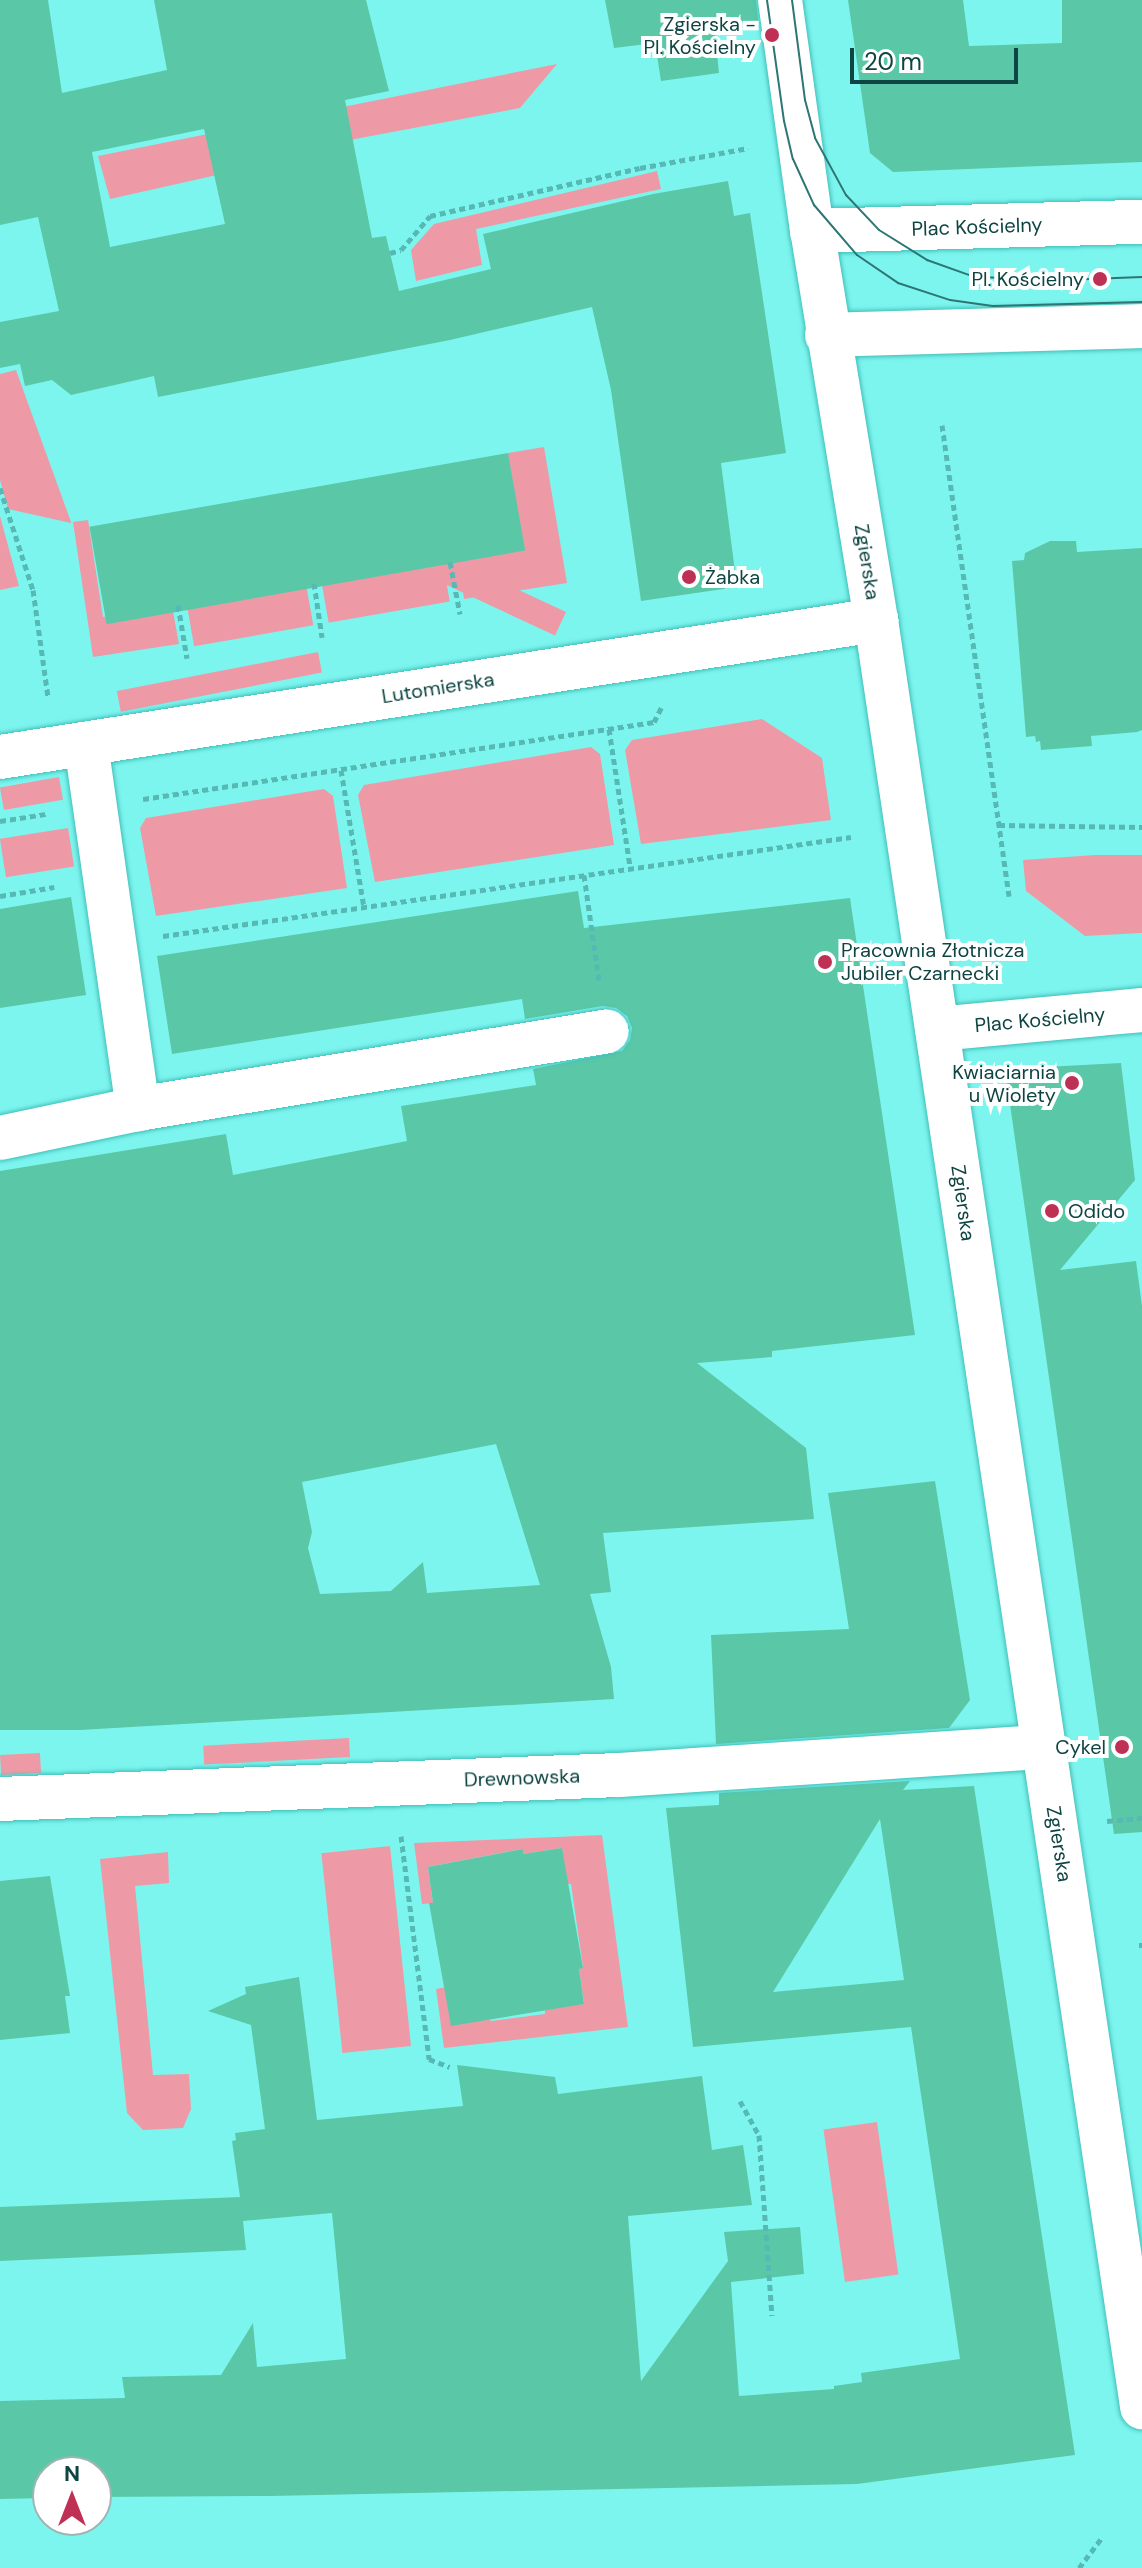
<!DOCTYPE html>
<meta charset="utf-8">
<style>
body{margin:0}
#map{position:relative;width:1142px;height:2568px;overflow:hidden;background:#7df5ef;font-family:"DM Sans",sans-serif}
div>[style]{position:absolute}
.green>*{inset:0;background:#ee9aa6;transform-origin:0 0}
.building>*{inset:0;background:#5ac8a7;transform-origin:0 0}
.path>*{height:5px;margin-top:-2.5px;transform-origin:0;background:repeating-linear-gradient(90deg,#57b9b4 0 6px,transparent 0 10px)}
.roads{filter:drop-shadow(0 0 2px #40bfb9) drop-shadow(0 0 2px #40bfb9)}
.minor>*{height:44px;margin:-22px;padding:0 22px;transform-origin:22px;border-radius:22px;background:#fff}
.major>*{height:44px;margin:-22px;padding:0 22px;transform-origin:22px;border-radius:22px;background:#fff}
.tram>*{height:2px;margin:-1px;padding:0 1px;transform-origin:1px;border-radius:1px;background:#2d7673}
.dots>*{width:22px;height:22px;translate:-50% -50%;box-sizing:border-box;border:4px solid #fff;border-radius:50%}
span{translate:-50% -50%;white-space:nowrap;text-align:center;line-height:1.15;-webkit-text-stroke:8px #fff;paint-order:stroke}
.poi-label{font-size:20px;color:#0e4543}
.right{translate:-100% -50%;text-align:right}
.left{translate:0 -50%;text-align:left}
.street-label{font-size:20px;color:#0e4543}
.north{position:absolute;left:32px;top:2456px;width:80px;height:80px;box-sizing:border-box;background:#fff;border:2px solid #9fb5b4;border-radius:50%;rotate:0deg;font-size:22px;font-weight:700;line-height:32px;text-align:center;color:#0e4543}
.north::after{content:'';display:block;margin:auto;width:28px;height:36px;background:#bf3055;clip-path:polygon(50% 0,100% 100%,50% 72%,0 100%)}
.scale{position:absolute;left:850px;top:48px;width:168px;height:36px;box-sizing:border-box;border:4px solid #0e4543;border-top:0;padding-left:10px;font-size:24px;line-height:28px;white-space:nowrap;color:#0e4543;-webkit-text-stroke:6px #fff;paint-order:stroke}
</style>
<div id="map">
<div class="green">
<div style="clip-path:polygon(557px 64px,520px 108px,355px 139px,280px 161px,110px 199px,98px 156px)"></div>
<div style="clip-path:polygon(657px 171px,661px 189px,476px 229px,482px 265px,416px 281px,411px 250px,434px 224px)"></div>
<div style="clip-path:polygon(16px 370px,71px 522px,71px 523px,8px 509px,0 480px,0 374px)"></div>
<div style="clip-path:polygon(544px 447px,567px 583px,464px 599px,458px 560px,508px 453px)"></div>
<div style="clip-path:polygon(0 516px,19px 586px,0 590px)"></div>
<div style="clip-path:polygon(88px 520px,103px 617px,172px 606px,179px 644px,93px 657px,73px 522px)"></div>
<div style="left:443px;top:563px;width:39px;height:123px;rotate:80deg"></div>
<div style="left:306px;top:584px;width:42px;height:121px;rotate:80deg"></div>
<div style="left:566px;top:612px;width:26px;height:234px;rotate:115deg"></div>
<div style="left:318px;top:652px;width:21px;height:205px;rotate:79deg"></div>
<div style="clip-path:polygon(762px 719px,822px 758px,831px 820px,641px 844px,625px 750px,632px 740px)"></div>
<div style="clip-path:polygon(591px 747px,600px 754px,614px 845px,375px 882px,358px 795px,364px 785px)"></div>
<div style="left:59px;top:777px;width:23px;height:60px;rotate:80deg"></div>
<div style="clip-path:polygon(324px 789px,333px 796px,347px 888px,156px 916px,140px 828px,146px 818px)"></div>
<div style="left:68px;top:828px;width:39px;height:69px;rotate:81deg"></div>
<div style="clip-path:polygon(1095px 855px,1142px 855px,1142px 933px,1085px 936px,1026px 891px,1023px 860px)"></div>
<div style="left:349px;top:1738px;width:19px;height:146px;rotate:87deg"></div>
<div style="left:40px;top:1753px;width:20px;height:40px;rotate:87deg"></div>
<div style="clip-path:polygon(602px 1835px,628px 2027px,444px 2048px,436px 1989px,446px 1987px,491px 2021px,545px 2014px,545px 2010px,584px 2003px,579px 1969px,583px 1967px,571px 1884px,566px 1884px,562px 1848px,523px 1854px,522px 1849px,428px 1867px,433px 1903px,422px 1904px,414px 1843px)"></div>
<div style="left:390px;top:1846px;width:201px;height:69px;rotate:84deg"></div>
<div style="clip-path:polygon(168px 1852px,169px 1883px,135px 1886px,153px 2075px,189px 2074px,191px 2109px,183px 2128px,143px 2130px,127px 2113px,100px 1859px)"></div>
<div style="left:877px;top:2122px;width:154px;height:54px;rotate:82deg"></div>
</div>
<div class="building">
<div style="clip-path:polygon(evenodd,0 0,48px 0,62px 93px,167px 70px,154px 0,366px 0,389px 91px,345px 100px,372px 238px,386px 236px,399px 291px,491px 269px,483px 234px,653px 194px,728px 181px,734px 216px,750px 213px,786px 453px,721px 463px,737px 587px,641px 601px,611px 390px,592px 307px,450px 340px,158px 397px,154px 376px,71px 395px,52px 380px,25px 386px,20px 364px,0 368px,0 322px,59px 311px,38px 217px,0 225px,0 0,204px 129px,225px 224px,110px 247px,92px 152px,204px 129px)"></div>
<div style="clip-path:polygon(605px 0,756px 0,759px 28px,715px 34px,719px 73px,661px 81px,655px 43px,614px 48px)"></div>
<div style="clip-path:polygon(848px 0,963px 0,969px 46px,1062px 43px,1062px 0,1142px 0,1142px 162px,893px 172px,870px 153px)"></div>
<div style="left:508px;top:453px;width:99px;height:425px;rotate:80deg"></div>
<div style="clip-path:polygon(1050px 541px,1076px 541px,1077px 552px,1142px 548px,1142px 730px,1137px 732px,1091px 736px,1092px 746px,1041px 750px,1040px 741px,1036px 742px,1035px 736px,1026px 737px,1012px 561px,1024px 560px,1025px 553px)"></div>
<div style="clip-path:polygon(evenodd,578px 891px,584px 928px,850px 898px,915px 1335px,772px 1351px,772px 1357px,697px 1363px,806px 1448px,814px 1519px,603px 1533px,611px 1592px,590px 1594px,611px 1667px,614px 1699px,80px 1730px,0 1730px,0 1171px,226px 1134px,233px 1175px,407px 1141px,401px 1106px,536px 1085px,533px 1069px,622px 1051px,630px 1040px,632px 1028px,627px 1016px,616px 1008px,603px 1006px,525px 1019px,522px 999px,172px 1054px,157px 956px,578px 891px,496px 1444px,540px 1585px,427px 1593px,423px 1562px,391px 1591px,320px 1594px,308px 1548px,312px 1532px,302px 1482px,496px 1444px)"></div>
<div style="clip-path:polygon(71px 897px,86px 995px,0 1008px,0 909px)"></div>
<div style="clip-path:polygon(1121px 1063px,1135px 1180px,1060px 1270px,1136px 1261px,1142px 1306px,1142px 1832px,1114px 1834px,1005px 1069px)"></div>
<div style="clip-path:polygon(935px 1481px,970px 1700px,949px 1728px,716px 1744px,711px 1635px,849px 1629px,828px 1493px)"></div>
<div style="clip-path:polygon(evenodd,910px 1781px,903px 1790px,974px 1786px,1075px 2455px,857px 2484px,270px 2496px,96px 2497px,96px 2472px,48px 2472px,48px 2498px,0 2499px,0 2401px,125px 2398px,122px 2377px,221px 2375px,253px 2323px,257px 2367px,346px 2359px,332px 2213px,243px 2221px,246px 2250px,0 2261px,0 2207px,240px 2197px,232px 2141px,236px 2140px,235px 2133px,265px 2129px,251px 2025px,208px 2011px,246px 1994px,245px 1987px,299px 1977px,317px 2120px,463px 2106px,457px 2065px,555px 2077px,558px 2094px,702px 2076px,712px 2150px,743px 2145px,752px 2205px,628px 2216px,641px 2381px,728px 2261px,724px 2232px,800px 2227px,804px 2274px,731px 2282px,739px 2396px,834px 2389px,834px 2386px,862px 2382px,861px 2373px,960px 2359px,911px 2027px,693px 2047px,666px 1808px,719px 1805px,719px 1793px,910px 1781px,880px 1819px,904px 1980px,773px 1992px,880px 1819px)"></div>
<div style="clip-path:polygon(562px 1848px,583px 1968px,579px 1969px,584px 2004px,451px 2026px,429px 1903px,433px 1903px,428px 1867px,523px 1849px,523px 1854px)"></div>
<div style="clip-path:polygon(50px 1876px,70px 1996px,65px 1996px,70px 2033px,0 2040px,0 1881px)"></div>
</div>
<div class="path">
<div style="left:390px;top:253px;width:11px;rotate:-15deg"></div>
<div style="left:401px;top:250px;width:45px;rotate:-49.5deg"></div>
<div style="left:430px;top:216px;width:215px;rotate:-12.9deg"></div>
<div style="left:640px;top:168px;width:110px;rotate:-10.5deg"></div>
<div style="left:942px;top:425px;width:476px;rotate:81.9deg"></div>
<div style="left:0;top:488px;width:107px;rotate:72.1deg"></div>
<div style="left:33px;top:590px;width:108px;rotate:82deg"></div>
<div style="left:450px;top:562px;width:53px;rotate:79.1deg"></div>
<div style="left:314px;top:583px;width:55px;rotate:81.6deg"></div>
<div style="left:178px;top:605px;width:54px;rotate:80.4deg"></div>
<div style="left:609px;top:729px;width:140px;rotate:81.3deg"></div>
<div style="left:341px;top:770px;width:139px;rotate:80.5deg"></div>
<div style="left:143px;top:799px;width:517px;rotate:-8.57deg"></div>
<div style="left:654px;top:722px;width:18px;rotate:-63deg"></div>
<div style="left:0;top:821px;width:47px;rotate:-8.7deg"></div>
<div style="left:999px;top:825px;width:143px;rotate:0.8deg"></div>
<div style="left:584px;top:875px;width:107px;rotate:81.9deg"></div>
<div style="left:0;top:896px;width:55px;rotate:-9.5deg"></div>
<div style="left:163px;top:936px;width:695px;rotate:-8.19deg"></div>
<div style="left:1107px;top:1821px;width:35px;rotate:-5deg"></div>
<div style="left:401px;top:1836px;width:225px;rotate:82.8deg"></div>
<div style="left:429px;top:2059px;width:22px;rotate:21deg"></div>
<div style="left:1139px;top:1945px;width:3px"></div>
<div style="left:740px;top:2101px;width:39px;rotate:61deg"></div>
<div style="left:759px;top:2135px;width:181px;rotate:85.9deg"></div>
<div style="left:1079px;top:2568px;width:38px;rotate:-53deg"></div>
</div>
<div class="roads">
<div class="minor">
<div style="left:780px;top:0;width:233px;rotate:82.1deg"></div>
<div style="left:876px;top:620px;width:1807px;rotate:81.53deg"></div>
<div style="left:86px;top:744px;width:369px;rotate:81.9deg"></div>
<div style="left:937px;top:1029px;width:206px;rotate:-5.3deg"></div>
<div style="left:0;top:1138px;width:141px;rotate:-11.9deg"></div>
<div style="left:138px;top:1109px;width:475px;rotate:-9.4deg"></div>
<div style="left:0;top:1799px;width:619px;rotate:-2.22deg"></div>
<div style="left:619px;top:1775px;width:426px;rotate:-3.8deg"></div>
</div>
<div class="major">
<div style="left:827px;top:335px;width:315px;rotate:-1.6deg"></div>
<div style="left:0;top:757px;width:887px;rotate:-8.89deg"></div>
<div style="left:876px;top:620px;width:394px;rotate:-99.3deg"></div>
<div style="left:812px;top:231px;width:330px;rotate:-1.6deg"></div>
</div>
</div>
<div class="tram">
<div style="left:767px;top:0;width:122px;rotate:82deg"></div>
<div style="left:784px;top:121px;width:39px;rotate:77deg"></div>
<div style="left:793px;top:159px;width:51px;rotate:65.5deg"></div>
<div style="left:814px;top:205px;width:66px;rotate:49.3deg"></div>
<div style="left:857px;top:255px;width:50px;rotate:34.3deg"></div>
<div style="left:898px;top:283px;width:55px;rotate:18.1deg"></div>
<div style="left:950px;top:300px;width:43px;rotate:7.9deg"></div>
<div style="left:993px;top:306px;width:149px;rotate:-1.5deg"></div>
<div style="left:792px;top:0;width:101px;rotate:82.6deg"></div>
<div style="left:805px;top:100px;width:39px;rotate:75deg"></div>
<div style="left:815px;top:138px;width:65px;rotate:61.5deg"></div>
<div style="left:846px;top:195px;width:48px;rotate:46.7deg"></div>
<div style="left:879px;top:230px;width:57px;rotate:32deg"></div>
<div style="left:927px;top:260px;width:48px;rotate:19.6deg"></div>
<div style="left:972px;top:276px;width:67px;rotate:4.3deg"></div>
<div style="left:1039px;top:281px;width:103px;rotate:-2.2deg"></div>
</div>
<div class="dots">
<div style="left:772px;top:35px;background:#bf3055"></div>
<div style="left:1100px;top:279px;background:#bf3055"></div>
<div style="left:689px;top:577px;background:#bf3055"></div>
<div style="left:825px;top:962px;background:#bf3055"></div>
<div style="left:1072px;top:1083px;background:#bf3055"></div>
<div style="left:1052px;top:1211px;background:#bf3055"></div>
<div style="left:1122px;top:1747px;background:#bf3055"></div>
</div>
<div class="poi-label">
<span class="right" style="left:756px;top:36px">Zgierska -<br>Pl. Kościelny</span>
<span class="right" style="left:1084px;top:279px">Pl. Kościelny</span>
<span class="left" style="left:705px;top:577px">Żabka</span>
<span class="left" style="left:841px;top:962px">Pracownia Złotnicza<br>Jubiler Czarnecki</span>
<span class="right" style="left:1056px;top:1084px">Kwiaciarnia<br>u Wiolety</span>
<span class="left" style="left:1068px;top:1211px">Odido</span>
<span class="right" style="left:1106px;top:1747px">Cykel</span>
</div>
<div class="street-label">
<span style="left:977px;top:227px;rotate:-2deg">Plac Kościelny</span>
<span style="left:867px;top:562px;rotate:81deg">Zgierska</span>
<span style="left:438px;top:688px;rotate:-9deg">Lutomierska</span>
<span style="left:1040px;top:1020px;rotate:-5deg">Plac Kościelny</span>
<span style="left:963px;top:1203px;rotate:82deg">Zgierska</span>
<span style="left:522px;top:1778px;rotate:-2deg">Drewnowska</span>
<span style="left:1059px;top:1844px;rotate:81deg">Zgierska</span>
</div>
<div class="north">N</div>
<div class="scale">20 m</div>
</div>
